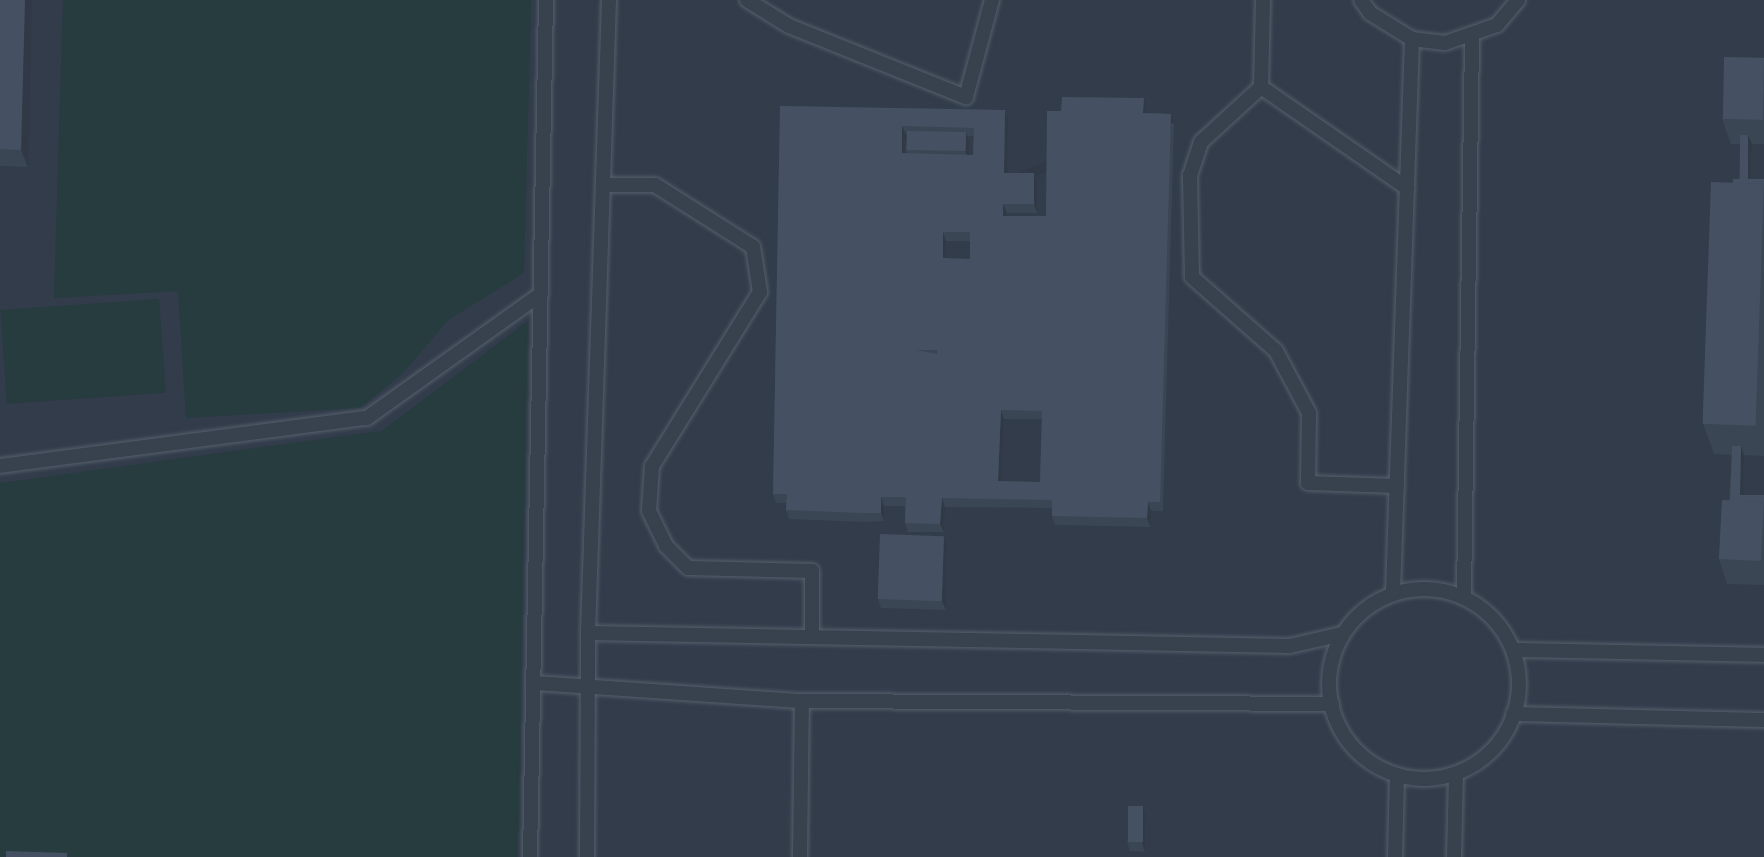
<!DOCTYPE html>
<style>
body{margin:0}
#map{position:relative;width:1764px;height:857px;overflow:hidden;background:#242f3e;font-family:Manrope,sans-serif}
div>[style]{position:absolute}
.airport>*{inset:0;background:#323c4b;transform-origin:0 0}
.green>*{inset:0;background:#263c3f;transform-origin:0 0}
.roads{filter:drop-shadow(0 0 2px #565f6c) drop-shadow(0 0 2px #565f6c)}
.lane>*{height:14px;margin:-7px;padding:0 7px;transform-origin:7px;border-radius:7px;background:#38414e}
.lane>.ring{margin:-7px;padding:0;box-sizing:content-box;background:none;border:14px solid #38414e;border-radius:50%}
.wall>*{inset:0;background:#3b4654}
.shaded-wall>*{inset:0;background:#303945;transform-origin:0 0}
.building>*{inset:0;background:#455162;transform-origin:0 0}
span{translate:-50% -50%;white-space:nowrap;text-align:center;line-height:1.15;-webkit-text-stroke:5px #1d2633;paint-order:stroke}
</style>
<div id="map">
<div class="airport">
<div style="left:0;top:0;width:1764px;height:857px"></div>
</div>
<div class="green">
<div style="clip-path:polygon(63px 0,531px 0,524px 273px,448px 320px,404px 372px,360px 408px,186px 418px,178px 291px,54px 298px)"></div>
<div style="left:159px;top:299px;width:94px;height:159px;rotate:86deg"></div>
<div style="clip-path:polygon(528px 321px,518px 857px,0 857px,0 483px,381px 431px)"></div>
</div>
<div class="roads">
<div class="lane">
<div style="left:747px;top:0;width:49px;rotate:31.8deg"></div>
<div style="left:789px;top:26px;width:191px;rotate:21.9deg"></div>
<div style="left:966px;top:97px;width:100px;rotate:-75deg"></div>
<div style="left:1263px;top:0;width:87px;rotate:91.3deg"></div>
<div style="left:1261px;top:87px;width:81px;rotate:137.5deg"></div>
<div style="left:1201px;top:142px;width:35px;rotate:108deg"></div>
<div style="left:1190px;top:175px;width:102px;rotate:88.9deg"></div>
<div style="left:1192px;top:277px;width:112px;rotate:41.4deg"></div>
<div style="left:1276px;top:351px;width:70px;rotate:62deg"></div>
<div style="left:1309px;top:413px;width:70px;rotate:90.8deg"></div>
<div style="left:1308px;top:483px;width:89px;rotate:1.9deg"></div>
<div style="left:1361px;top:0;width:16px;rotate:55deg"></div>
<div style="left:1370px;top:13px;width:49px;rotate:31.8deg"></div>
<div style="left:1412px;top:39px;width:33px;rotate:7deg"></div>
<div style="left:1445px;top:43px;width:55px;rotate:-19.1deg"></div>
<div style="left:1497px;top:25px;width:33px;rotate:-50deg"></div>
<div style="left:1261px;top:87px;width:178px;rotate:34.7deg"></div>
<div style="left:603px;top:185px;width:52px"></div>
<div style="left:655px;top:185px;width:116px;rotate:32.3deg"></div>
<div style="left:753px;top:247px;width:46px;rotate:81.2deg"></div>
<div style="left:760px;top:292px;width:205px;rotate:121.8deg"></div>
<div style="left:652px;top:466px;width:45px;rotate:93.8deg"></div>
<div style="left:649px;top:511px;width:39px;rotate:64deg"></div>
<div style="left:666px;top:546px;width:31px;rotate:45deg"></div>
<div style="left:688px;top:568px;width:124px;rotate:1.4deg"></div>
<div style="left:812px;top:571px;width:66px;rotate:90deg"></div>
<div style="left:0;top:466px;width:370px;rotate:-7.5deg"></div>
<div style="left:367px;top:418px;width:214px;rotate:-35.5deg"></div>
<div class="ring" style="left:1329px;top:589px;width:176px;height:176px"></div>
<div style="left:1393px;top:592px;width:553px;rotate:-88.03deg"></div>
<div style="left:1464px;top:597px;width:560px;rotate:-89.18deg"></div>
<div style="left:588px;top:633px;width:702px;rotate:1.06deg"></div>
<div style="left:1290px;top:646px;width:53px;rotate:-13deg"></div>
<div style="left:1514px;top:650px;width:250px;rotate:1.1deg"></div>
<div style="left:535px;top:683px;width:268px;rotate:3.9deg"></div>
<div style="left:802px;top:701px;width:530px;rotate:0.32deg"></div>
<div style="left:1513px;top:714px;width:251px;rotate:1.4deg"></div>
<div style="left:530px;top:857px;width:857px;rotate:-88.93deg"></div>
<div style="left:587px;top:857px;width:224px;rotate:-89.7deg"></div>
<div style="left:588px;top:633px;width:633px;rotate:-88.1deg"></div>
<div style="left:800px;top:857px;width:156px;rotate:-89.3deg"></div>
<div style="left:1395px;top:857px;width:81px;rotate:-88.6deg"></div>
<div style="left:1454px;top:857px;width:82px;rotate:-88.6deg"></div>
</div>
</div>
<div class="wall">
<div style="clip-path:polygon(0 0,28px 167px,0 166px)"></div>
<div style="clip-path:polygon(1764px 58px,1764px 144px,1752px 144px,1751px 179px,1764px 179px,1764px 456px,1744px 455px,1743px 495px,1764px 495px,1764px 585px,1727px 584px,1719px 559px,1729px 501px,1732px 455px,1714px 454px,1703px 424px,1733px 183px,1739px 179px,1740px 144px,1731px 144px,1722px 119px)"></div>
<div style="clip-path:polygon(evenodd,1144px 98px,1147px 107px,1147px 113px,1171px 114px,1174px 122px,1163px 511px,1151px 511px,1151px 527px,1055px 525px,1052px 516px,1052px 508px,945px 507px,944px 532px,908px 532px,905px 523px,905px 506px,884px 506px,884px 521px,866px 522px,789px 519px,786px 510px,786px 503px,776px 503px,773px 494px,780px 106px,1005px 110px,1008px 119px,1007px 173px,1034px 173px,1037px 182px,1037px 213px,1007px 213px,1007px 216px,1046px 216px,1061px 111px,1144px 98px,906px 135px,907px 135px,906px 150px,907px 153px,906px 153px,906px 135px,1144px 98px,967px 136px,974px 136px,973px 155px,969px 155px,969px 141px,967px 136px,1144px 98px,946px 241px,970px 241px,970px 259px,946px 259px,946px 241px,1144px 98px,1004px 419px,1042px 419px,1040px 482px,1001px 481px,1004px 419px)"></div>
<div style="clip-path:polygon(944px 536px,947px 545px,946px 610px,881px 608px,878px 599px)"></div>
<div style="clip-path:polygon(1143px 806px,1146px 815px,1145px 852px,1130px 851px,1127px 842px)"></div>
</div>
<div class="shaded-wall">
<div style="clip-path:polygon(25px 0,32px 0,28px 167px,21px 150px)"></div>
<div style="clip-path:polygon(1144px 98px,1147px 107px,1146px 122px,1143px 113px)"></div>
<div style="clip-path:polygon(1005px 110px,1008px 119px,1007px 181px,1004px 173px)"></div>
<div style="left:1171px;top:114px;width:9px;height:388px;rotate:69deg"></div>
<div style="clip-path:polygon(902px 126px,906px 135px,905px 162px,902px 153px)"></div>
<div style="clip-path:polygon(966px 132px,969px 141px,969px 160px,965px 151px)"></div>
<div style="clip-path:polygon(1748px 135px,1752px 144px,1750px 196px,1747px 187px)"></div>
<div style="clip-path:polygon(1034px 173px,1037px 182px,1037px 213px,1034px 204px)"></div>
<div style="clip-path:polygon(1003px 204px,1007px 213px,1006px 224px,1003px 216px)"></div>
<div style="clip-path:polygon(943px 232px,946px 241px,946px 267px,943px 258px)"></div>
<div style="clip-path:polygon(1001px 410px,1004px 419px,1001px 490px,998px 481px)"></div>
<div style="clip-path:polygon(1741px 446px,1744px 455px,1743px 503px,1740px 495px)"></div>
<div style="clip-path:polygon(881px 497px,884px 506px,884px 521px,881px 513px)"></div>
<div style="clip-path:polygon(942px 498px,945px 507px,944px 532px,940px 524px)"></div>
<div style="clip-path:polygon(1148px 502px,1151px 511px,1151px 527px,1147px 518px)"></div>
<div style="clip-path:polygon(944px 536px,947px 545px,946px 610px,942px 601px)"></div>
<div style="clip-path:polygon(1143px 806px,1146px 815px,1145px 852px,1142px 843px)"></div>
</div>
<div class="building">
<div style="clip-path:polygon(0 0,25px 0,21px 150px,0 149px)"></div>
<div style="left:1724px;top:57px;width:40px;height:62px;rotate:1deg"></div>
<div style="clip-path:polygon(evenodd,1062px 97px,1144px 98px,1143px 113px,1171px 114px,1160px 502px,1148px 502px,1147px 518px,1052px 516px,1052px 500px,942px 498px,940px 524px,905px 523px,906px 497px,881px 497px,881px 513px,863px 513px,786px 510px,787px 494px,773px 494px,780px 106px,1005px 110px,1004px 173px,1034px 173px,1034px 204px,1003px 204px,1003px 216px,1046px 216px,1047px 111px,1061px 111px,1062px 97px,902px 126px,974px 128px,973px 155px,902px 153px,902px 126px,1062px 97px,943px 232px,970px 232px,970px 259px,943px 258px,943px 232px,1062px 97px,916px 350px,937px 350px,937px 354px,916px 350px,1062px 97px,1001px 410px,1042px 411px,1040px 482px,998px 481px,1001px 410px)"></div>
<div style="left:907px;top:131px;width:59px;height:19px;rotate:1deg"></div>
<div style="left:1740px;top:135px;width:8px;height:44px"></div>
<div style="clip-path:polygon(1733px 179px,1764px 179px,1764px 184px,1733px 183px)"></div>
<div style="left:1711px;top:182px;width:53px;height:242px;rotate:2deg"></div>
<div style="clip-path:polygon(1732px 446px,1741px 446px,1740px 495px,1764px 495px,1764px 502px,1730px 501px)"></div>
<div style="left:1722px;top:500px;width:42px;height:59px;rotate:3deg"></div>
<div style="left:880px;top:534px;width:64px;height:65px;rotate:2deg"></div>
<div style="left:1128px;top:806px;width:15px;height:36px"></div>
<div style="clip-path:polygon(6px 851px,67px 853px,67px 857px,6px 857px)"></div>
</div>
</div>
